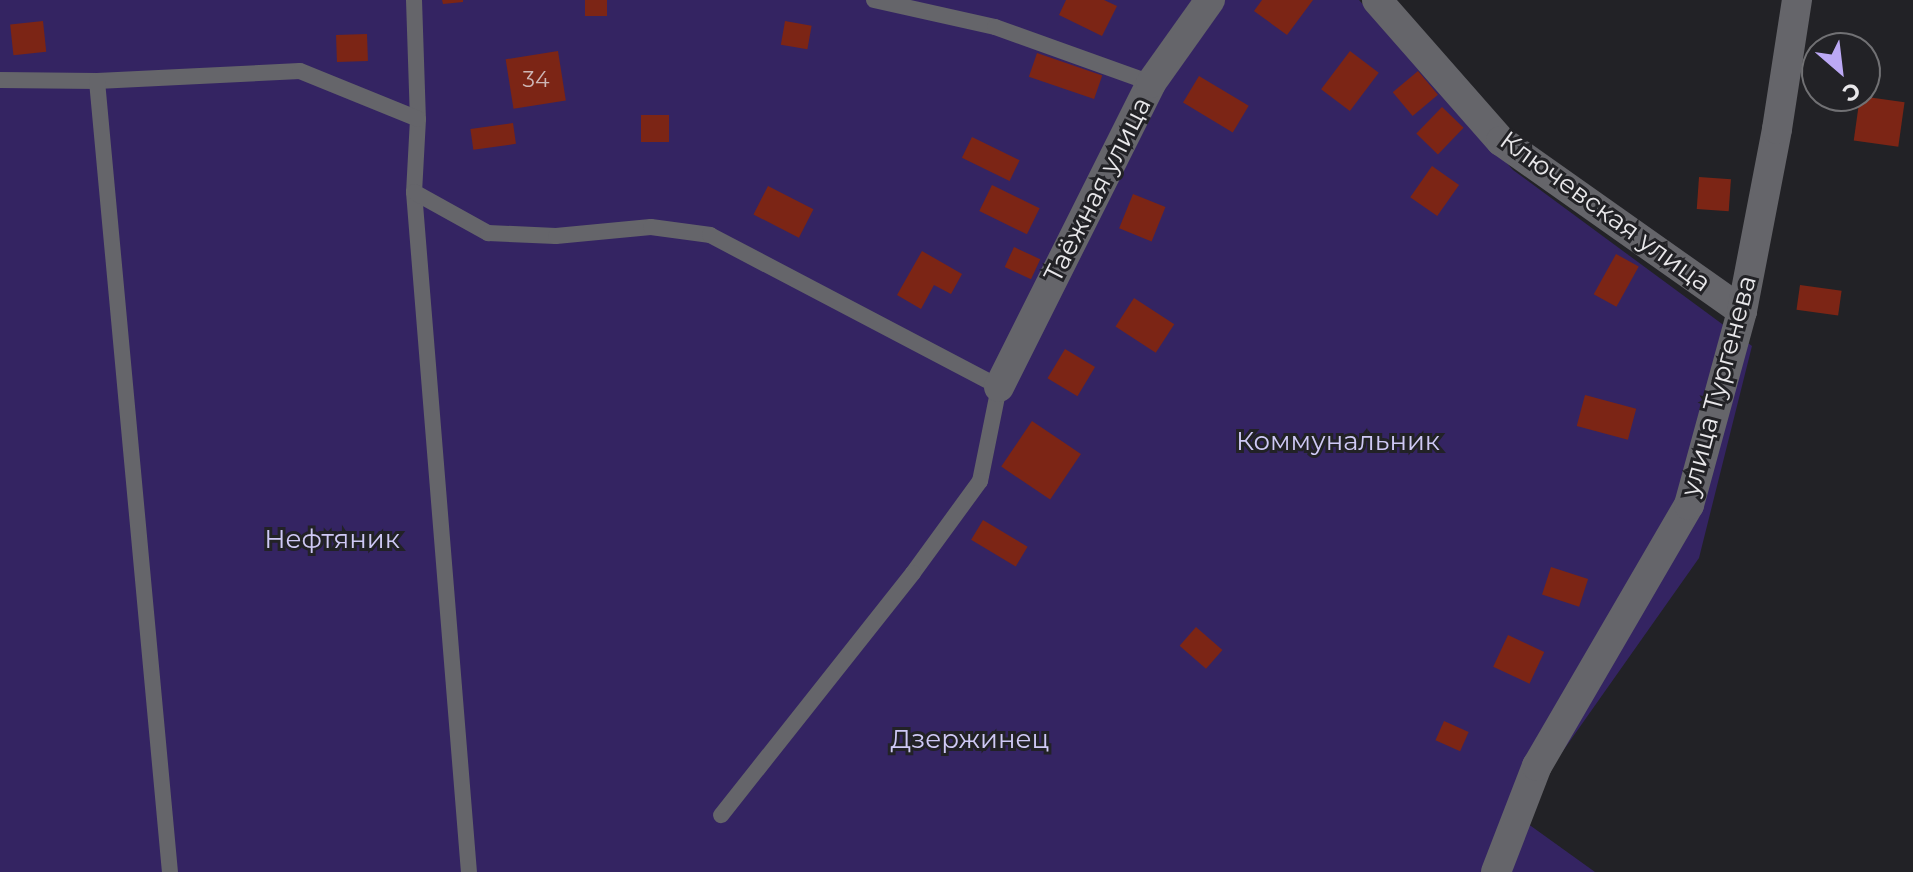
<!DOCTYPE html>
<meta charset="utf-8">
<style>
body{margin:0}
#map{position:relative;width:1913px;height:872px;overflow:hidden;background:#222226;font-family:Montserrat,sans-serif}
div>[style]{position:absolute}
.green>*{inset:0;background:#342462}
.building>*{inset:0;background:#7c2515;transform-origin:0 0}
.lane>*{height:16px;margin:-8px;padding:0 8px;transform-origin:8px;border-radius:8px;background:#65656a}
.street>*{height:30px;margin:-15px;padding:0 15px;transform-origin:15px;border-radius:15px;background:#65656a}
span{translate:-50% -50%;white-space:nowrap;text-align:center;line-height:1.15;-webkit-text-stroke:6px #222226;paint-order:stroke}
.number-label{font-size:22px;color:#cdb6b5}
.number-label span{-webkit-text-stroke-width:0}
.street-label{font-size:26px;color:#e8e7ea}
.park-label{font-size:26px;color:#cfc9f5}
.north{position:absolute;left:1801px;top:32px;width:80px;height:80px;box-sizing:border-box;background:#222226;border:2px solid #717174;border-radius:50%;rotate:152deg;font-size:22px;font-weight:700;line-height:32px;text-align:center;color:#e8e7ea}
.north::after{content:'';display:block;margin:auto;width:28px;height:36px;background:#bca9f5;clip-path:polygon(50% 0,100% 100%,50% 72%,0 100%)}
</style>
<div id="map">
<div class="green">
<div style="clip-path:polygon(0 0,1359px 0,1513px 170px,1752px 346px,1699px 558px,1517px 816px,1595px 872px,0 872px)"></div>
</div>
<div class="building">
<div style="clip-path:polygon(442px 0,463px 0,463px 2px,443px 4px)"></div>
<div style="left:585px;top:0;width:22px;height:16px"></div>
<div style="clip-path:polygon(1066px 0,1104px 0,1117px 6px,1102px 36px,1059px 15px)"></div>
<div style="clip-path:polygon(1262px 0,1313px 0,1287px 35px,1254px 11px)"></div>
<div style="left:43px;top:21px;width:31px;height:33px;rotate:84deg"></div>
<div style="left:785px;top:21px;width:27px;height:24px;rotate:10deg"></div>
<div style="left:367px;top:34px;width:27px;height:31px;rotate:88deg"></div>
<div style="left:558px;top:51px;width:50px;height:53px;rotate:81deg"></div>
<div style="left:1350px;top:51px;width:36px;height:48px;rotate:37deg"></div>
<div style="left:1037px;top:53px;width:69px;height:25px;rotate:19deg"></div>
<div style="left:1418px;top:71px;width:31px;height:33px;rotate:50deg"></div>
<div style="left:1199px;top:76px;width:58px;height:31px;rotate:31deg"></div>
<div style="left:1860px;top:96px;width:45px;height:45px;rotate:8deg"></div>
<div style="left:1442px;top:107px;width:30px;height:37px;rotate:44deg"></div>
<div style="left:641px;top:115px;width:28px;height:27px"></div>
<div style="left:513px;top:123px;width:21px;height:43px;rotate:82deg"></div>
<div style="left:972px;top:137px;width:53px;height:23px;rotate:26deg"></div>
<div style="left:1432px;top:166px;width:33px;height:38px;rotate:35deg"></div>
<div style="left:1699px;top:177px;width:32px;height:32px;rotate:4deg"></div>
<div style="left:992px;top:185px;width:53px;height:29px;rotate:26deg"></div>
<div style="left:768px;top:186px;width:51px;height:32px;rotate:27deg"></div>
<div style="left:1133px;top:194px;width:35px;height:37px;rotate:22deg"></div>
<div style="left:1014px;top:247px;width:29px;height:22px;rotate:25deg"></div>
<div style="clip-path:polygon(922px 251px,962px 274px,951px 294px,934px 285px,921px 309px,897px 295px)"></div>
<div style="left:1616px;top:254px;width:26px;height:46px;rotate:29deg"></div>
<div style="left:1800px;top:285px;width:42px;height:25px;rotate:8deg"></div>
<div style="left:1134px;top:298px;width:48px;height:34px;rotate:33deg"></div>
<div style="left:1065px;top:349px;width:35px;height:34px;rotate:31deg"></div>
<div style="left:1585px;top:395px;width:53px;height:32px;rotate:15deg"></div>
<div style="left:1032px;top:421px;width:59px;height:55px;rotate:34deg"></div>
<div style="left:983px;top:520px;width:52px;height:23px;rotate:31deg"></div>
<div style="left:1551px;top:567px;width:39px;height:29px;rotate:18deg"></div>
<div style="left:1196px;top:627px;width:35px;height:25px;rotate:41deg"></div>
<div style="left:1508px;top:635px;width:40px;height:35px;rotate:25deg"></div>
<div style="left:1444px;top:721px;width:27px;height:21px;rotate:24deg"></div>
</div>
<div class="lane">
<div style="left:414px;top:0;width:119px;rotate:88.1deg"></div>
<div style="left:418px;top:119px;width:73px;rotate:93.1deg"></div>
<div style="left:414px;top:192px;width:682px;rotate:85.38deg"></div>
<div style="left:874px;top:0;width:124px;rotate:12.6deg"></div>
<div style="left:995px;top:27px;width:166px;rotate:19.7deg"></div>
<div style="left:0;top:80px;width:97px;rotate:0.6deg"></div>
<div style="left:97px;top:81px;width:203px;rotate:-2.8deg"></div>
<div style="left:300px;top:71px;width:127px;rotate:22.1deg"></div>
<div style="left:97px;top:81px;width:794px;rotate:84.73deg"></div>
<div style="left:414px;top:192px;width:85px;rotate:29deg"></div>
<div style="left:488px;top:233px;width:68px;rotate:2.5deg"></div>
<div style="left:556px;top:236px;width:95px;rotate:-5.4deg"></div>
<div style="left:651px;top:227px;width:60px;rotate:7.7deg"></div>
<div style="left:710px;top:235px;width:327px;rotate:27.7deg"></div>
<div style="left:999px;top:387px;width:96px;rotate:101.4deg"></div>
<div style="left:980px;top:481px;width:114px;rotate:126.1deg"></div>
<div style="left:913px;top:573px;width:309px;rotate:128.4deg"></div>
</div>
<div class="street">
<div style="left:1377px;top:0;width:188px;rotate:48.7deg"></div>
<div style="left:1501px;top:141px;width:295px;rotate:35.2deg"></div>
<div style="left:999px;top:387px;width:340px;rotate:-63.4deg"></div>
<div style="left:1151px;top:83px;width:102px;rotate:-54.6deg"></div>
<div style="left:1496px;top:872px;width:114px;rotate:-68.9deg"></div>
<div style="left:1537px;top:766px;width:302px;rotate:-59.8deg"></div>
<div style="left:1689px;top:505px;width:201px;rotate:-74.7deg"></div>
<div style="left:1742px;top:311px;width:185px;rotate:-79.1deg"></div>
<div style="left:1777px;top:129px;width:131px;rotate:-81.2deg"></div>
</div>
<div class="number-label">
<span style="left:536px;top:80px">34</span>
</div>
<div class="street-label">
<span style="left:1098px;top:190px;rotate:-63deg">Таёжная улица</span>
<span style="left:1605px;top:212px;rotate:36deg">Ключевская улица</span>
<span style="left:1719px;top:386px;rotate:-75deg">улица Тургенева</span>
</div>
<div class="park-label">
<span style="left:1338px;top:442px">Коммунальник</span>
<span style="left:332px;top:540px">Нефтяник</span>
<span style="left:970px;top:740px">Дзержинец</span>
</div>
<div class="north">С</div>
</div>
